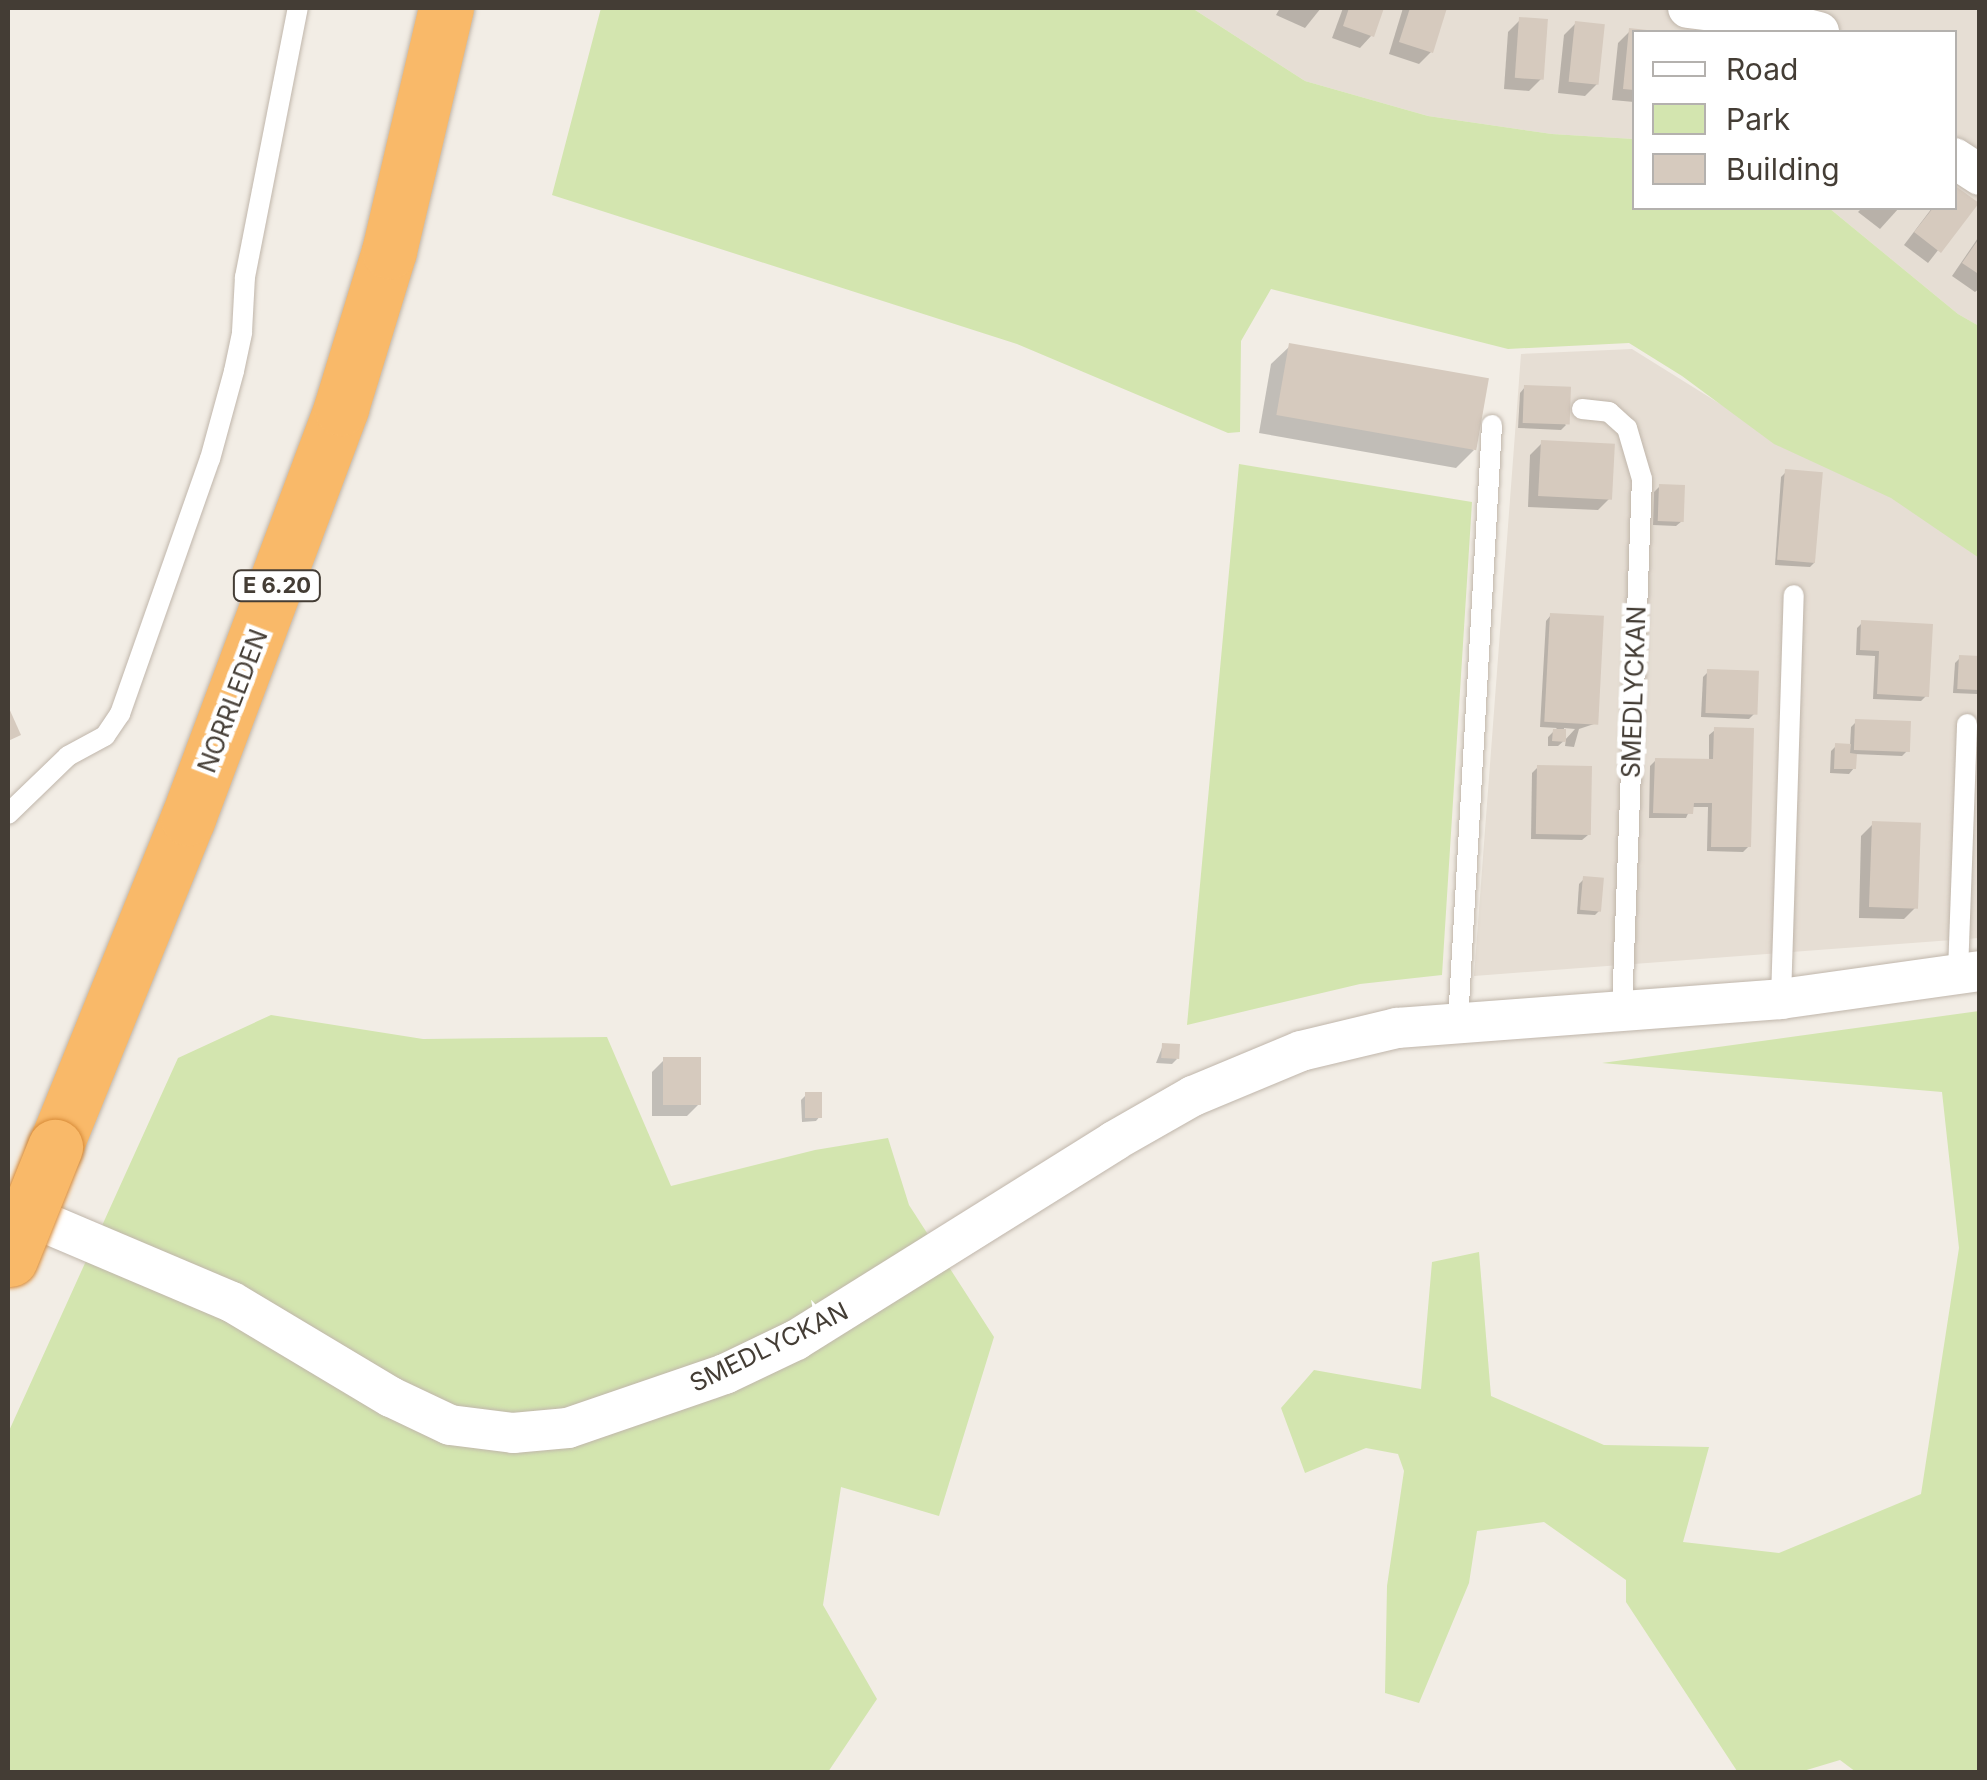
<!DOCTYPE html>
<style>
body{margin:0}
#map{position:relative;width:1987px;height:1780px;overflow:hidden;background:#f2ede5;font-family:Inter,sans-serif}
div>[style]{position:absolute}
.residential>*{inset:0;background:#e6ded4}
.green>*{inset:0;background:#d3e5af}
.shadow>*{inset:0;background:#0003}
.building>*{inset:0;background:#d6cabe;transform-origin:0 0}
.roads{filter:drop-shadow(0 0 2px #c0b6ab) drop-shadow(0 0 2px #c0b6ab)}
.lane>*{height:20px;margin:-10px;padding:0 10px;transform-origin:10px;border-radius:10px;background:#fff}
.street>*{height:40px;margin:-20px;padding:0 20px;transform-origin:20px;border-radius:20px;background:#fff}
.highway>*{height:55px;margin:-27.5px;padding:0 27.5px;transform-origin:27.5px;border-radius:27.5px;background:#f9b969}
.bridges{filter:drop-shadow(0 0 2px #d88c3a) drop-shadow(0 0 2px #d88c3a)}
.highway-bridge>*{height:55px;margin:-27.5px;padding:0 27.5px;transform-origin:27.5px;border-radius:27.5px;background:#f9b969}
span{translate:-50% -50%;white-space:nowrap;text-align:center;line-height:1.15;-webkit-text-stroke:9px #fff;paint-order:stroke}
.shield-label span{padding:2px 8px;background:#fff;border:2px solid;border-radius:8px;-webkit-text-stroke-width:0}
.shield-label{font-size:22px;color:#443d35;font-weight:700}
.street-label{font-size:25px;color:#443d35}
.frame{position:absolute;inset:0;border:10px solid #443d35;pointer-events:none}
.legend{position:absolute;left:1632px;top:30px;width:325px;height:180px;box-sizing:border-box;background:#fff;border:2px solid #b4b1ae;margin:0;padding:12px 18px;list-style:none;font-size:30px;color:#443d35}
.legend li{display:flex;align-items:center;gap:20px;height:50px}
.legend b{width:50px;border:2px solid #b4b1ae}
</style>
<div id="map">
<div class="residential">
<div style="clip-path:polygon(1192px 8px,1979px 8px,1979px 326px,1958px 314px,1829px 208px,1954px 208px,1954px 32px,1634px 32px,1634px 139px,1552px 134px,1428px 116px,1305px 81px)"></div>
<div style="clip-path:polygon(1632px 349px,1783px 443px,1894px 496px,1979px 558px,1979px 938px,1474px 976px,1521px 354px)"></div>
</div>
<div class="green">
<div style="clip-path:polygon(601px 8px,1192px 8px,1305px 81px,1428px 116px,1552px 134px,1634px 139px,1634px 208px,1829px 208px,1958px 314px,1979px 326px,1979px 558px,1891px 498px,1774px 444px,1682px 376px,1629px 343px,1508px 349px,1271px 289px,1241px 341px,1240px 432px,1228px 433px,1017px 344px,552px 195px)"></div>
<div style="clip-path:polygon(1239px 464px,1472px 502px,1442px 975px,1360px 984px,1187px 1025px)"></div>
<div style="clip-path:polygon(1979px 1011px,1979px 1772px,1856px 1772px,1840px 1760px,1800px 1772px,1737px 1771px,1626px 1602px,1626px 1580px,1544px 1522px,1477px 1531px,1469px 1583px,1419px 1703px,1385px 1693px,1387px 1586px,1404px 1471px,1398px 1454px,1366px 1448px,1305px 1473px,1281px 1408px,1314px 1370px,1421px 1389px,1432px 1262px,1479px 1252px,1491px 1396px,1604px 1445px,1709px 1447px,1683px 1542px,1779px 1553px,1921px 1494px,1959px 1248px,1942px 1092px,1602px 1063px)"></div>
<div style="clip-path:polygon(271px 1015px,423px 1039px,607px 1037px,671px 1186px,815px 1150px,888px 1138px,909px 1205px,994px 1337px,939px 1516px,841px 1487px,823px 1605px,877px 1699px,828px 1772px,8px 1772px,8px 1433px,178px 1058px)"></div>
</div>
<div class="shadow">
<div style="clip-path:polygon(1280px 8px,1321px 8px,1305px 28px,1276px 15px)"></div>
<div style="clip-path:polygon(1343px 8px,1382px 8px,1371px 36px,1360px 48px,1332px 38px)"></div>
<div style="clip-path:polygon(1403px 8px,1445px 8px,1431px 52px,1419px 64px,1389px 54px)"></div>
<div style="clip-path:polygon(1520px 20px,1541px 79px,1529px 91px,1504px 89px,1508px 32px)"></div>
<div style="clip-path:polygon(1576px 23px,1597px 84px,1585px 96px,1558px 93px,1564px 35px)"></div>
<div style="clip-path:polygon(1630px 31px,1648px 32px,1634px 32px,1634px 102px,1612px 100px,1618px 43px)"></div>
<div style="clip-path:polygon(1975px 203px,1928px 263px,1904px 245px,1932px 208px)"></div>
<div style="clip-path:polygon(1862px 208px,1899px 208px,1880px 229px,1858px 212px)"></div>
<div style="clip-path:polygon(1980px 235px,1980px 288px,1975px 292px,1952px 276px)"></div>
<div style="clip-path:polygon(1290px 346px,1474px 450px,1456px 468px,1259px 433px,1271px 364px)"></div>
<div style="clip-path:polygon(1525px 387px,1566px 425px,1561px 430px,1518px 428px,1520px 393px)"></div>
<div style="clip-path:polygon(1542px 443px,1610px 498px,1598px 510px,1528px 507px,1530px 455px)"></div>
<div style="clip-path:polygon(1786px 472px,1815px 562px,1810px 567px,1775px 565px,1781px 477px)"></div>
<div style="clip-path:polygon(1660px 486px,1682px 521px,1676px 526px,1653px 525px,1654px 492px)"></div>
<div style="clip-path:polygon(evenodd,1551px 615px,1594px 724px,1579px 729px,1574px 747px,1565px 746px,1566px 739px,1558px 746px,1548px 746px,1548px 737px,1557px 728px,1540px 727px,1546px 621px,1551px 615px,1564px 728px,1575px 729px,1564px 741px,1564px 728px)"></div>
<div style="clip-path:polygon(1862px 623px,1926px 696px,1921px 701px,1873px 699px,1875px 656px,1856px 655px,1857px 628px)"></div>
<div style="clip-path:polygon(1960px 658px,1980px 659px,1977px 694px,1953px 693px,1955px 663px)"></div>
<div style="clip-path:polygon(1708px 672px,1754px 714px,1749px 719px,1701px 717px,1703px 677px)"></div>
<div style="clip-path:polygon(1856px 722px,1907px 751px,1902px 756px,1854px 754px,1854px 768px,1849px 774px,1830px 773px,1831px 751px,1836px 746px,1850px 746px,1851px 727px)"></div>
<div style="clip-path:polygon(1715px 730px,1749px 846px,1743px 852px,1707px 851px,1708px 807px,1691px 807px,1686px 818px,1649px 818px,1650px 766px,1656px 760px,1709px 761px,1709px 735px)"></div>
<div style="clip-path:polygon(1538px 767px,1588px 835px,1582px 840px,1531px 839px,1532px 773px)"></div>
<div style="clip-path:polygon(1873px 824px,1916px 907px,1904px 919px,1859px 918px,1861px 836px)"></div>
<div style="clip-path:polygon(1584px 879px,1600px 910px,1595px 915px,1577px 914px,1579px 884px)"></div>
<div style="clip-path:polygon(1163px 1045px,1177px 1059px,1172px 1064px,1156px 1063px)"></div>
<div style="clip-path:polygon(664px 1060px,699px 1104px,687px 1116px,652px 1116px,652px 1072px)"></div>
<div style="clip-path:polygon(806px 1095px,821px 1115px,816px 1121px,802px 1122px,801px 1100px)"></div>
</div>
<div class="building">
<div style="clip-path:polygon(1349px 8px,1384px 8px,1374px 37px,1343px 26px)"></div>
<div style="clip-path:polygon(1410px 8px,1447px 8px,1433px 53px,1399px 42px)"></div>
<div style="left:1519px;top:17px;width:29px;height:61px;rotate:4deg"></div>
<div style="left:1575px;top:21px;width:30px;height:61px;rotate:6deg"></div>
<div style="clip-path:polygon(1629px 28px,1647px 30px,1634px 32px,1634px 90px,1623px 89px)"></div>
<div style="clip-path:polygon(1954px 185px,1979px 203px,1941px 253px,1914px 232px,1933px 208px,1954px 208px)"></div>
<div style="clip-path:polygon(1980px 237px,1980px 275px,1962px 263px)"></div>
<div style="left:1289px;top:343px;width:203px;height:73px;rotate:10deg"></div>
<div style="left:1524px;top:385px;width:47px;height:38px;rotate:2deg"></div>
<div style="left:1541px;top:440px;width:74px;height:56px;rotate:3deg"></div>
<div style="left:1785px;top:469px;width:38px;height:91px;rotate:5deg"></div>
<div style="left:1659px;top:484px;width:26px;height:37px;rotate:2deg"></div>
<div style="left:1550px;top:613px;width:54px;height:109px;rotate:3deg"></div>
<div style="clip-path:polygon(1861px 620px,1933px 624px,1929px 697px,1877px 694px,1879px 651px,1860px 650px)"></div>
<div style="left:1959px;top:655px;width:21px;height:34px;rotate:3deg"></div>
<div style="left:1707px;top:669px;width:52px;height:44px;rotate:2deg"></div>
<div style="clip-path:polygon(8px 706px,21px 735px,8px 741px)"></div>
<div style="left:1855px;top:719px;width:56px;height:31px;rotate:2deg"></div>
<div style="clip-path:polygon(1714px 727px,1754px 728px,1751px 847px,1711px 847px,1712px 803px,1694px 803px,1693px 814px,1653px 813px,1655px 758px,1713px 759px)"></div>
<div style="clip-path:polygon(1553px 729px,1566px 729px,1566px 742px,1552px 741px)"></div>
<div style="clip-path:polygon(1835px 743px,1851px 744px,1850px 753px,1857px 754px,1856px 769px,1834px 769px)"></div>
<div style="left:1537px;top:765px;width:55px;height:69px;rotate:1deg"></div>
<div style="left:1872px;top:821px;width:49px;height:86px;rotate:2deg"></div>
<div style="left:1583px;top:876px;width:21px;height:34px;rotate:5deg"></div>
<div style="left:1162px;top:1043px;width:18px;height:15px;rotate:3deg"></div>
<div style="left:663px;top:1057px;width:38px;height:48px"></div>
<div style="left:805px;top:1092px;width:17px;height:26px"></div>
</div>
<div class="roads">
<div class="lane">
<div style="left:1582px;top:409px;width:27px;rotate:6deg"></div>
<div style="left:1609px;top:412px;width:24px;rotate:42deg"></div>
<div style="left:1627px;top:428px;width:53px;rotate:73.6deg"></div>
<div style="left:1642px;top:479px;width:531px;rotate:92.16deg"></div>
<div style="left:8px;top:814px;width:83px;rotate:-44deg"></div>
<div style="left:68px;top:756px;width:42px;rotate:-28.4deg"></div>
<div style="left:105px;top:736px;width:27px;rotate:-56deg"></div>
<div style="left:120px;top:714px;width:270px;rotate:-70.6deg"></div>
<div style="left:210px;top:459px;width:91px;rotate:-74.7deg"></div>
<div style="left:234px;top:371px;width:40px;rotate:-78deg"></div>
<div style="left:242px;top:332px;width:55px;rotate:-86.9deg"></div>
<div style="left:245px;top:277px;width:274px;rotate:-78.9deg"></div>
<div style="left:1958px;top:972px;width:248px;rotate:-87.9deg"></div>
<div style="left:1781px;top:999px;width:404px;rotate:-88.2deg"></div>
<div style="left:1458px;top:1022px;width:598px;rotate:-86.74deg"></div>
</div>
<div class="street">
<div style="left:1688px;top:8px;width:73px;rotate:7.1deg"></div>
<div style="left:1760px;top:17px;width:61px;rotate:14.3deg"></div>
<div style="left:1954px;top:158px;width:31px;rotate:33deg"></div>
<div style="left:8px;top:1207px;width:243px;rotate:23deg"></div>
<div style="left:232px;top:1302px;width:185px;rotate:30.9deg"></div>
<div style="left:391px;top:1397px;width:65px;rotate:25.4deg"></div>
<div style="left:450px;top:1425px;width:64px;rotate:7.2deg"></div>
<div style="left:513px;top:1433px;width:55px;rotate:-5.2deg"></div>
<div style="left:568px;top:1428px;width:166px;rotate:-19deg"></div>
<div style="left:725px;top:1374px;width:79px;rotate:-25.6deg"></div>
<div style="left:796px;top:1340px;width:375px;rotate:-32deg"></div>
<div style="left:1114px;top:1141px;width:91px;rotate:-29.7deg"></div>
<div style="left:1193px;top:1096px;width:117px;rotate:-22.6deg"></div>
<div style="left:1301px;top:1051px;width:99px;rotate:-13.5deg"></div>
<div style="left:1397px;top:1028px;width:385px;rotate:-4.3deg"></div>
<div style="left:1781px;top:999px;width:201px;rotate:-8deg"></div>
</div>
<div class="highway">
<div style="left:55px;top:1147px;width:355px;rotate:-68deg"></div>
<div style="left:188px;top:818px;width:438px;rotate:-69.5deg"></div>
<div style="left:341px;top:408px;width:164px;rotate:-73deg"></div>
<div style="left:389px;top:251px;width:250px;rotate:-76.8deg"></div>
</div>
</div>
<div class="bridges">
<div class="highway-bridge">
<div style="left:10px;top:1259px;width:121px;rotate:-68.1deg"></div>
</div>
</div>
<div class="shield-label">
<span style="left:277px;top:586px">E 6.20</span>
</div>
<div class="street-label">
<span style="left:1634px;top:692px;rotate:-88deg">SMEDLYCKAN</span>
<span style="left:233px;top:701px;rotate:-69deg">NORRLEDEN</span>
<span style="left:769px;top:1347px;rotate:-26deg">SMEDLYCKAN</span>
</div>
<div class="frame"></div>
<ul class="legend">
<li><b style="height:12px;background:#fff"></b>Road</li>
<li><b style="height:28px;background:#d3e5af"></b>Park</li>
<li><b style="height:28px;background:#d6cabe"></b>Building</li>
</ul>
</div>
